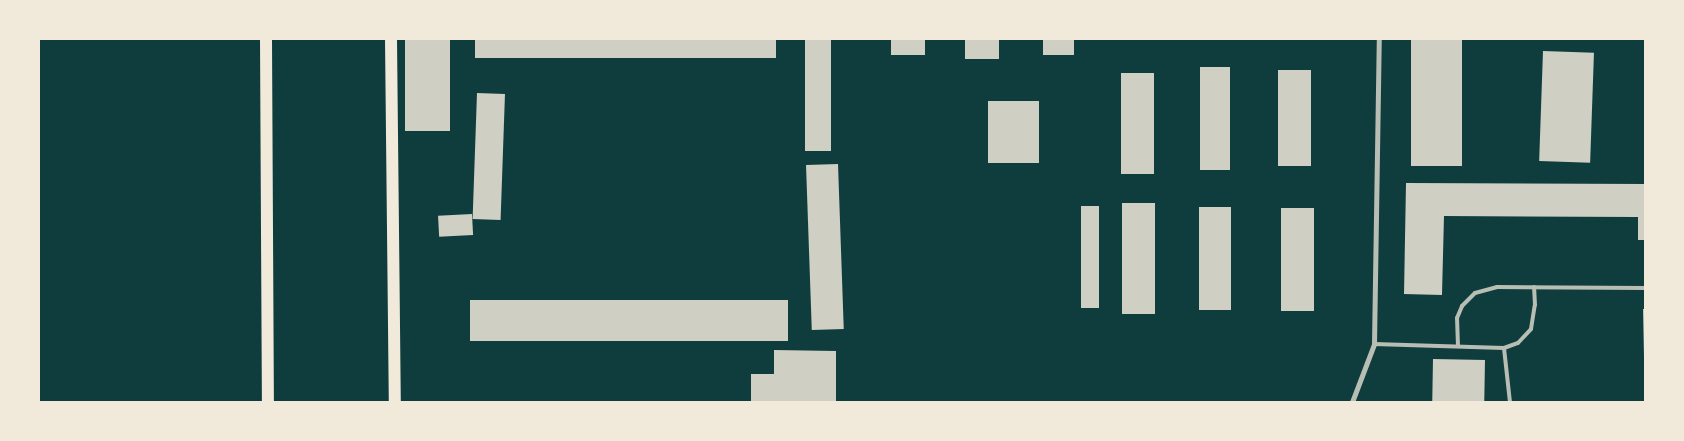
<!DOCTYPE html>
<style>
body{margin:0}
#map{position:relative;width:1684px;height:441px;overflow:hidden;background:#0f3d3e;font-family:Commissioner,sans-serif}
div>[style]{position:absolute}
.building>*{inset:0;background:#cfcfc3;transform-origin:0 0}
.service>*{height:4px;margin:-2px;padding:0 2px;transform-origin:2px;border-radius:2px;background:#b8beb3}
.minor>*{height:5px;margin:-2.5px;padding:0 2.5px;transform-origin:2.5px;border-radius:2.5px;background:#b8beb3}
.primary>*{height:12px;margin:-6px;padding:0 6px;transform-origin:6px;border-radius:6px;background:#f1e9da}
span{translate:-50% -50%;white-space:nowrap;text-align:center;line-height:1.15;-webkit-text-stroke:5px #f1e9da;paint-order:stroke}
.frame{position:absolute;inset:0;border:40px solid #f1e9da;pointer-events:none}
</style>
<div id="map">
<div class="building">
<div style="left:405px;top:39px;width:45px;height:92px"></div>
<div style="left:475px;top:39px;width:301px;height:19px"></div>
<div style="left:805px;top:39px;width:26px;height:112px"></div>
<div style="left:891px;top:39px;width:34px;height:16px"></div>
<div style="left:965px;top:39px;width:34px;height:20px"></div>
<div style="left:1043px;top:39px;width:31px;height:16px"></div>
<div style="left:1411px;top:39px;width:51px;height:127px"></div>
<div style="left:1543px;top:51px;width:51px;height:110px;rotate:2deg"></div>
<div style="left:1200px;top:67px;width:30px;height:103px"></div>
<div style="left:1278px;top:70px;width:33px;height:96px"></div>
<div style="left:1121px;top:73px;width:33px;height:101px"></div>
<div style="left:477px;top:93px;width:28px;height:126px;rotate:2deg"></div>
<div style="left:988px;top:101px;width:51px;height:62px"></div>
<div style="left:838px;top:164px;width:165px;height:32px;rotate:88deg"></div>
<div style="clip-path:polygon(1406px 183px,1645px 184px,1645px 240px,1638px 240px,1638px 217px,1444px 216px,1442px 295px,1404px 294px)"></div>
<div style="left:1122px;top:203px;width:33px;height:111px"></div>
<div style="left:1081px;top:206px;width:18px;height:102px"></div>
<div style="left:1199px;top:207px;width:32px;height:103px"></div>
<div style="left:1281px;top:208px;width:33px;height:103px"></div>
<div style="left:472px;top:214px;width:21px;height:34px;rotate:87deg"></div>
<div style="left:470px;top:300px;width:318px;height:41px"></div>
<div style="clip-path:polygon(1643px 309px,1645px 309px,1645px 357px,1644px 357px)"></div>
<div style="clip-path:polygon(774px 350px,836px 351px,836px 402px,751px 402px,751px 374px,774px 374px)"></div>
<div style="left:1433px;top:359px;width:52px;height:43px;rotate:1deg"></div>
</div>
<div class="service">
<div style="left:1374px;top:344px;width:130px;rotate:1.8deg"></div>
<div style="left:1504px;top:348px;width:15px;rotate:-20deg"></div>
<div style="left:1518px;top:343px;width:19px;rotate:-47deg"></div>
<div style="left:1531px;top:329px;width:24px;rotate:-81deg"></div>
<div style="left:1535px;top:305px;width:18px;rotate:-93deg"></div>
<div style="left:1458px;top:346px;width:28px;rotate:-92deg"></div>
<div style="left:1457px;top:318px;width:13px;rotate:-67deg"></div>
<div style="left:1462px;top:306px;width:18px;rotate:-45deg"></div>
<div style="left:1475px;top:293px;width:23px;rotate:-15deg"></div>
<div style="left:1497px;top:287px;width:148px;rotate:0.4deg"></div>
<div style="left:1504px;top:348px;width:54px;rotate:83.7deg"></div>
</div>
<div class="minor">
<div style="left:1352px;top:402px;width:62px;rotate:-69.2deg"></div>
<div style="left:1374px;top:344px;width:305px;rotate:-89.1deg"></div>
</div>
<div class="primary">
<div style="left:266px;top:39px;width:363px;rotate:89.7deg"></div>
<div style="left:391px;top:39px;width:363px;rotate:89.4deg"></div>
</div>
<div class="frame"></div>
</div>
